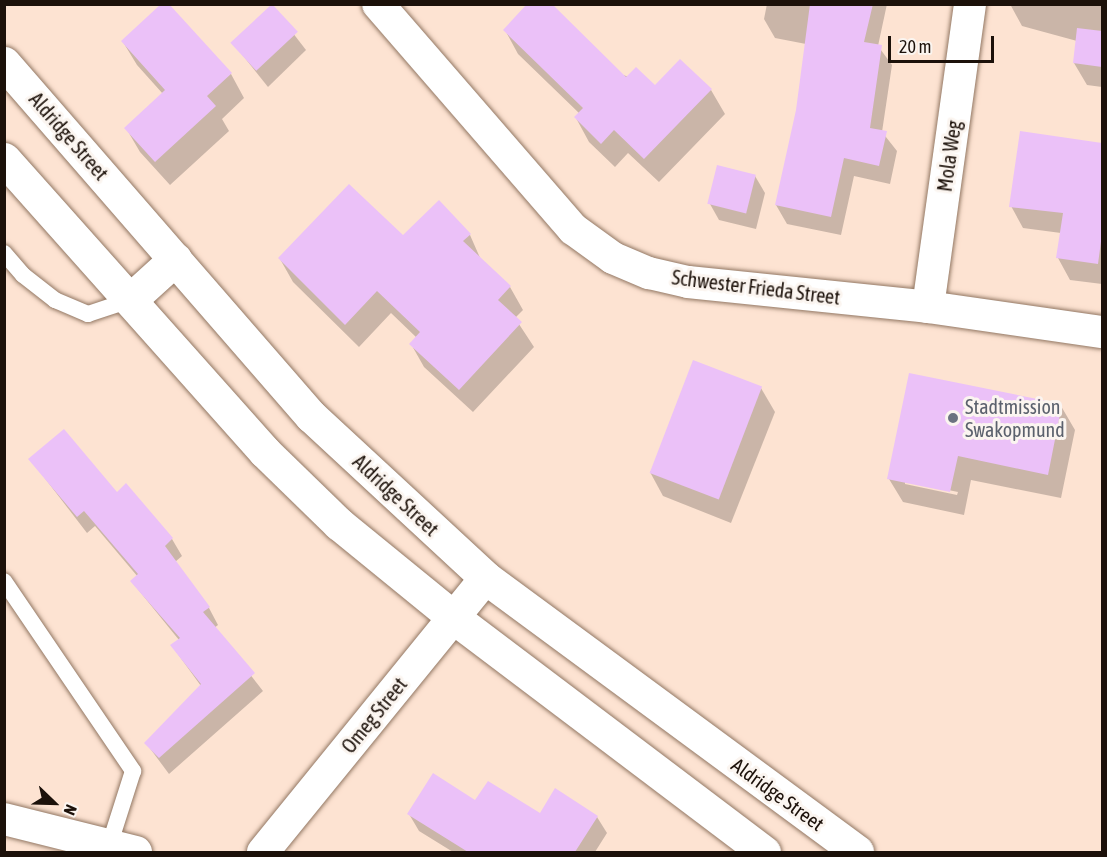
<!DOCTYPE html>
<style>
body{margin:0}
#map{position:relative;width:1107px;height:857px;overflow:hidden;background:#fde3d2;font-family:"Asap Condensed",sans-serif}
div>[style]{position:absolute}
.shadow>*{inset:0;background:#0003}
.building>*{inset:0;background:#ebc1f8;transform-origin:0 0}
.roads{filter:drop-shadow(0 0 2px #927763) drop-shadow(0 0 2px #927763)}
.service>*{height:16px;margin:-8px;padding:0 8px;transform-origin:8px;border-radius:8px;background:#fff}
.minor>*{height:32px;margin:-16px;padding:0 16px;transform-origin:16px;border-radius:16px;background:#fff}
.tertiary>*{height:33px;margin:-16.5px;padding:0 16.5px;transform-origin:16.5px;border-radius:16.5px;background:#fff}
.dots>*{width:16px;height:16px;translate:-50% -50%;box-sizing:border-box;border:3px solid #fbf5f0;border-radius:50%}
span{translate:-50% -50%;white-space:nowrap;text-align:center;line-height:1.15;-webkit-text-stroke:6px #fbf5f0;paint-order:stroke}
.street-label{font-size:20px;color:#1c110a}
.worship-label{font-size:20px;color:#5b616d}
.left{translate:0 -50%;text-align:left}
.frame{position:absolute;inset:0;border:6px solid #1c110a;pointer-events:none}
.north{position:absolute;left:24px;top:773px;width:60px;height:60px;-webkit-text-stroke:4px #fbf5f0;paint-order:stroke;rotate:113deg;font-size:16px;font-weight:700;line-height:24px;text-align:center;color:#1c110a}
.north::after{content:'';display:block;margin:auto;width:21px;height:27px;background:#1c110a;clip-path:polygon(50% 0,100% 100%,50% 72%,0 100%)}
.scale{position:absolute;left:888px;top:36px;width:106px;height:27px;box-sizing:border-box;border:3px solid #1c110a;border-top:0;padding-left:8px;font-size:18px;line-height:21px;white-space:nowrap;color:#1c110a;-webkit-text-stroke:4px #fbf5f0;paint-order:stroke}
</style>
<div id="map">
<div class="shadow">
<div style="clip-path:polygon(167px 4px,231px 74px,244px 98px,222px 119px,229px 131px,170px 185px,140px 152px,126px 128px,163px 94px,137px 65px,123px 42px)"></div>
<div style="clip-path:polygon(767px 4px,887px 4px,878px 46px,892px 65px,882px 132px,897px 151px,890px 184px,854px 176px,841px 235px,787px 224px,776px 205px,797px 110px,806px 44px,775px 38px,764px 19px)"></div>
<div style="clip-path:polygon(1010px 4px,1102px 4px,1102px 87px,1087px 85px,1074px 63px,1077px 41px,1022px 26px)"></div>
<div style="clip-path:polygon(272px 6px,306px 50px,268px 87px,233px 43px)"></div>
<div style="clip-path:polygon(505px 30px,655px 87px,711px 90px,725px 114px,659px 182px,628px 153px,615px 167px,589px 142px,576px 118px,580px 114px,518px 54px)"></div>
<div style="clip-path:polygon(1021px 133px,1102px 144px,1102px 284px,1070px 280px,1058px 258px,1061px 233px,1023px 228px,1011px 206px)"></div>
<div style="clip-path:polygon(755px 176px,765px 193px,756px 229px,719px 220px,710px 204px)"></div>
<div style="clip-path:polygon(470px 235px,481px 260px,510px 287px,523px 310px,515px 318px,534px 347px,473px 412px,424px 367px,411px 344px,417px 338px,391px 313px,359px 347px,293px 282px,280px 259px,403px 237px)"></div>
<div style="clip-path:polygon(761px 388px,775px 412px,731px 523px,663px 496px,650px 472px)"></div>
<div style="clip-path:polygon(evenodd,1061px 406px,1075px 430px,1061px 498px,971px 480px,964px 515px,903px 502px,889px 479px,1061px 406px,905px 481px,958px 492px,957px 495px,905px 484px,905px 481px)"></div>
<div style="clip-path:polygon(30px 459px,116px 494px,126px 485px,172px 539px,182px 556px,175px 562px,209px 608px,218px 625px,214px 628px,263px 691px,169px 774px,146px 743px,201px 686px,172px 646px,179px 640px,132px 582px,138px 577px,95px 526px,87px 533px)"></div>
<div style="clip-path:polygon(475px 802px,540px 815px,597px 817px,607px 833px,595px 852px,453px 852px,419px 831px,409px 814px)"></div>
</div>
<div class="building">
<div style="clip-path:polygon(161px 4px,169px 4px,232px 73px,207px 96px,216px 106px,155px 162px,124px 128px,165px 90px,121px 41px)"></div>
<div style="left:272px;top:4px;width:38px;height:57px;rotate:47deg"></div>
<div style="clip-path:polygon(527px 4px,552px 4px,626px 77px,636px 67px,655px 85px,680px 59px,712px 89px,644px 159px,614px 130px,601px 144px,574px 117px,583px 108px,503px 30px)"></div>
<div style="clip-path:polygon(810px 4px,873px 4px,864px 42px,882px 45px,870px 128px,887px 131px,879px 166px,844px 158px,831px 217px,775px 205px,796px 110px)"></div>
<div style="clip-path:polygon(1077px 28px,1102px 31px,1102px 67px,1073px 63px)"></div>
<div style="clip-path:polygon(1020px 131px,1102px 143px,1102px 234px,1098px 264px,1056px 258px,1063px 213px,1009px 207px)"></div>
<div style="left:717px;top:165px;width:40px;height:40px;rotate:14deg"></div>
<div style="clip-path:polygon(349px 184px,403px 235px,439px 200px,471px 234px,463px 241px,511px 286px,498px 300px,522px 322px,459px 390px,409px 344px,420px 332px,377px 291px,345px 325px,278px 258px)"></div>
<div style="left:693px;top:360px;width:74px;height:121px;rotate:21deg"></div>
<div style="clip-path:polygon(909px 373px,1062px 404px,1048px 475px,958px 456px,950px 492px,887px 479px)"></div>
<div style="clip-path:polygon(64px 429px,117px 492px,126px 483px,173px 538px,165px 546px,210px 607px,203px 612px,255px 673px,159px 758px,144px 743px,201px 684px,170px 645px,180px 638px,130px 581px,138px 574px,84px 511px,77px 517px,28px 459px)"></div>
<div style="clip-path:polygon(433px 773px,475px 800px,488px 781px,540px 813px,555px 788px,598px 816px,575px 852px,468px 852px,407px 814px)"></div>
</div>
<div class="roads">
<div class="service">
<div style="left:4px;top:253px;width:29px;rotate:49deg"></div>
<div style="left:23px;top:275px;width:41px;rotate:38deg"></div>
<div style="left:55px;top:300px;width:36px;rotate:23deg"></div>
<div style="left:88px;top:314px;width:44px;rotate:-18.4deg"></div>
<div style="left:4px;top:581px;width:230px;rotate:55.8deg"></div>
<div style="left:133px;top:771px;width:79px;rotate:107.7deg"></div>
</div>
<div class="minor">
<div style="left:378px;top:4px;width:298px;rotate:49.1deg"></div>
<div style="left:573px;top:229px;width:49px;rotate:35.9deg"></div>
<div style="left:613px;top:258px;width:39px;rotate:23deg"></div>
<div style="left:649px;top:273px;width:40px;rotate:13deg"></div>
<div style="left:688px;top:282px;width:241px;rotate:5.9deg"></div>
<div style="left:928px;top:307px;width:176px;rotate:8.2deg"></div>
<div style="left:928px;top:307px;width:306px;rotate:-82.1deg"></div>
<div style="left:4px;top:819px;width:136px;rotate:14deg"></div>
<div style="left:263px;top:852px;width:353px;rotate:-50.9deg"></div>
</div>
<div class="tertiary">
<div style="left:4px;top:63px;width:468px;rotate:49deg"></div>
<div style="left:311px;top:416px;width:238px;rotate:42.8deg"></div>
<div style="left:486px;top:578px;width:461px;rotate:36.4deg"></div>
<div style="left:4px;top:159px;width:392px;rotate:48.3deg"></div>
<div style="left:265px;top:452px;width:103px;rotate:44.2deg"></div>
<div style="left:339px;top:524px;width:147px;rotate:39.2deg"></div>
<div style="left:453px;top:617px;width:390px;rotate:37.1deg"></div>
<div style="left:130px;top:300px;width:61px;rotate:-42.3deg"></div>
</div>
</div>
<div class="dots">
<div style="left:953px;top:418px;background:#6b7280"></div>
</div>
<div class="street-label">
<span style="left:69px;top:136px;rotate:49deg">Aldridge Street</span>
<span style="left:949px;top:156px;rotate:-82deg">Mola Weg</span>
<span style="left:756px;top:287px;rotate:7deg">Schwester Frieda Street</span>
<span style="left:396px;top:495px;rotate:43deg">Aldridge Street</span>
<span style="left:374px;top:715px;rotate:-51deg">Omeg Street</span>
<span style="left:778px;top:794px;rotate:36deg">Aldridge Street</span>
</div>
<div class="worship-label">
<span class="left" style="left:965px;top:418px">Stadtmission<br>Swakopmund</span>
</div>
<div class="frame"></div>
<div class="north">N</div>
<div class="scale">20 m</div>
</div>
